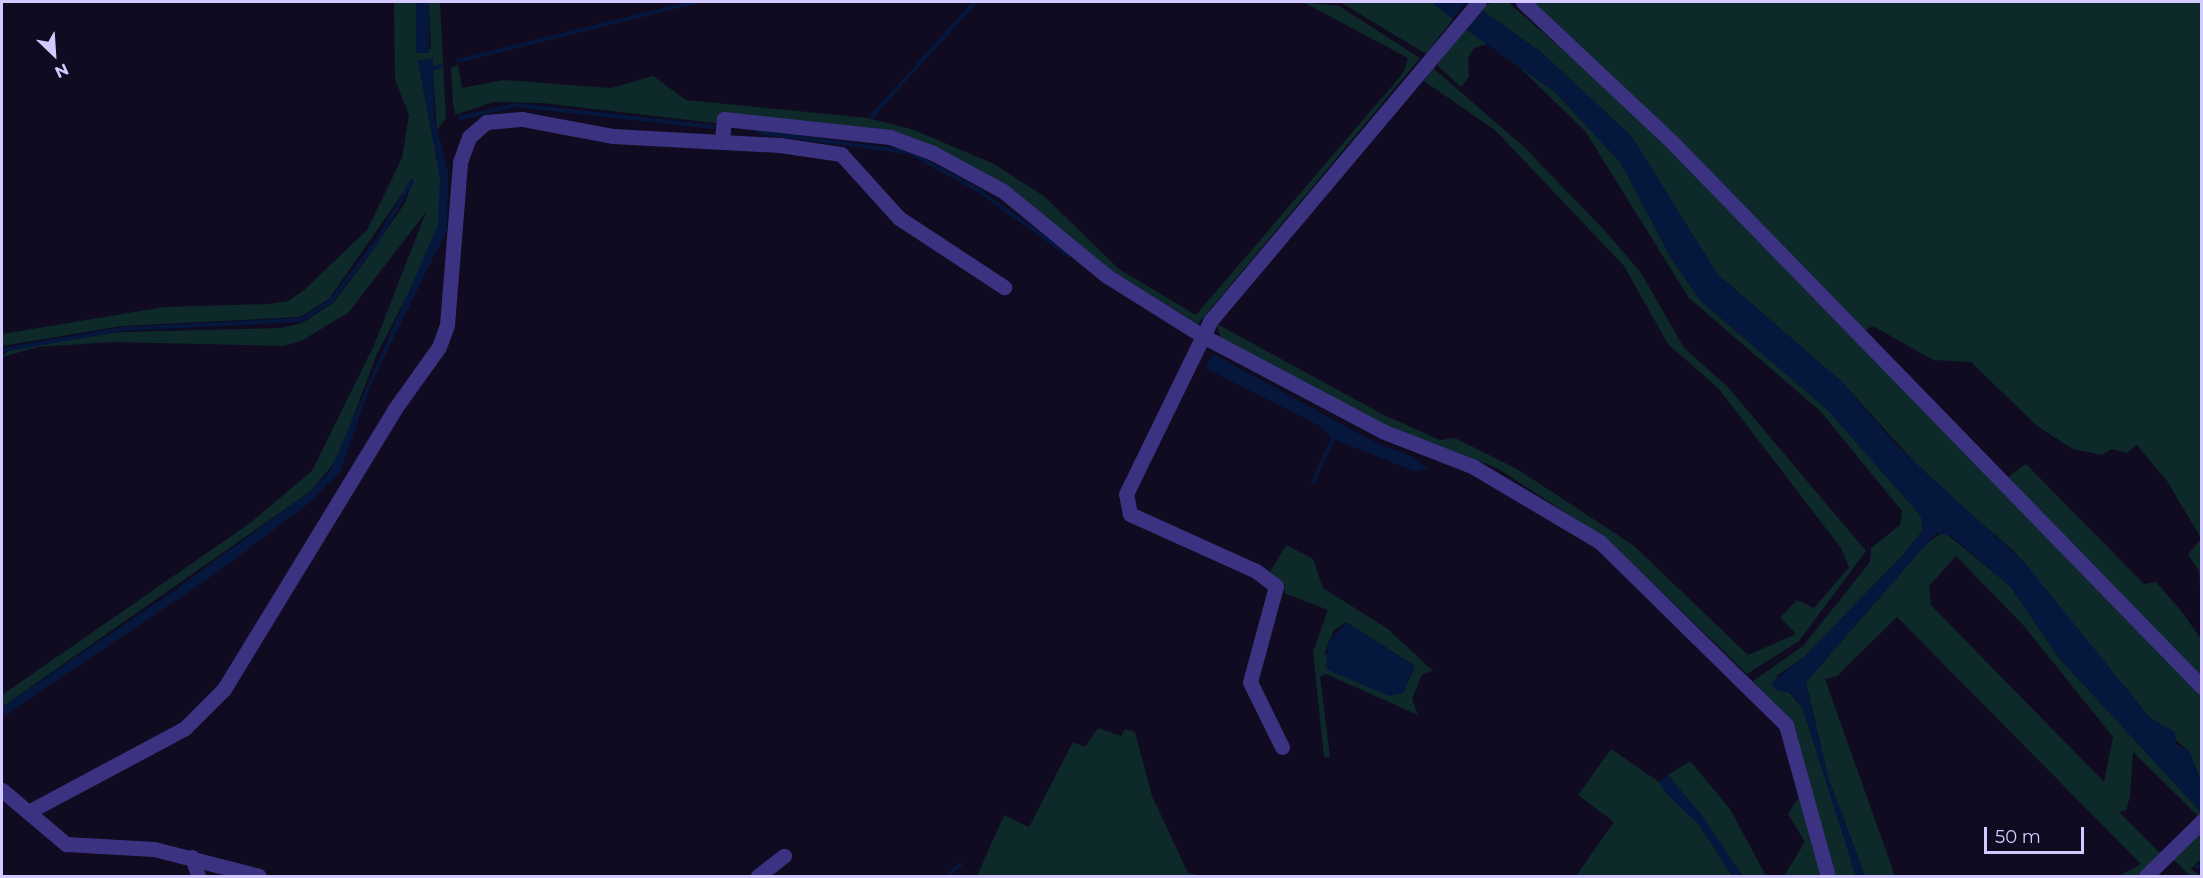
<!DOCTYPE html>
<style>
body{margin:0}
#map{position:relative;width:2203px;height:878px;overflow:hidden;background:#100b20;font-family:Montserrat,sans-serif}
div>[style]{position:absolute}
.green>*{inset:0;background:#0e292a}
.water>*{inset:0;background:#06173e;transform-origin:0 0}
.stream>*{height:4px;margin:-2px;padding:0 2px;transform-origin:2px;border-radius:2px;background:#06173e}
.minor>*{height:15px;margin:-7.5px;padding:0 7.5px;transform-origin:7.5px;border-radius:7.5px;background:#3b3382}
span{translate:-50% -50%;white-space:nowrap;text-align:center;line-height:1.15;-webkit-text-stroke:5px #100b20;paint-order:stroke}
.frame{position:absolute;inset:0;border:3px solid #d4caff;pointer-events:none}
.north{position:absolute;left:24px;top:24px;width:60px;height:60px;-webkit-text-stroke:4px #100b20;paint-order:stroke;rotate:155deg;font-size:16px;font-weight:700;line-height:24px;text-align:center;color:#d4caff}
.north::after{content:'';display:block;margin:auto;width:21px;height:27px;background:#d4caff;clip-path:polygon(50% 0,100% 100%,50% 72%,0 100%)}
.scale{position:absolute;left:1984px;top:827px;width:100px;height:27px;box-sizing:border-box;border:3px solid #d4caff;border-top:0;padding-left:8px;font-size:18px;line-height:21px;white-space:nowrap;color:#d4caff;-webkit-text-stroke:4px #100b20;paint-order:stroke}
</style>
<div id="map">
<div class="green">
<div style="clip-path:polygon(394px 2px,416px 2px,420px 52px,431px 49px,429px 2px,440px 2px,446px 118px,437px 130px,432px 59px,418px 61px,440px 177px,441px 216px,432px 247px,376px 356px,338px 458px,311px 491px,2px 707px,2px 695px,250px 523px,312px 471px,375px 343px,426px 212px,349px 312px,303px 340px,284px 346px,113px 342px,38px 347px,2px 357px,11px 348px,35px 343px,123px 332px,281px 328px,302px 323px,333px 303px,363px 264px,405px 203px,414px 177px,329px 299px,300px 317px,122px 326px,2px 346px,2px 334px,164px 307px,269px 304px,288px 301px,304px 290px,367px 230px,402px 158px,409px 115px,395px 80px)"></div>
<div style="clip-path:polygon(1303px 2px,1339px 6px,1420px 58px,1198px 324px,1103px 265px,1017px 194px,936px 149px,543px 103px,493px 102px,455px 115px,453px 103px,451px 67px,458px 65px,462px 88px,504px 80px,611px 88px,653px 76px,686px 100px,868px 118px,914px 130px,994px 164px,1045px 197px,1119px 269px,1196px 315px,1404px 72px,1408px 58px)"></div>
<div style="clip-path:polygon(1340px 2px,1431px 2px,1453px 19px,1426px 54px)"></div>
<div style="clip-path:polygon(1492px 2px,1508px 2px,1625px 104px,2201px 694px,2201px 781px,2189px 751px,2173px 738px,2174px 732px,2150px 718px,2014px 551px,1929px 478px,1841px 381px,1717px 274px,1632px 137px,1541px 52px,1480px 9px)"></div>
<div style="clip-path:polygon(1528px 2px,2201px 2px,2201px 538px,2167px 481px,2137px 445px,2127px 453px,2112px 449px,2102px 455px,2073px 449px,2037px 426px,1971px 362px,1933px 360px,1873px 326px,1859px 334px)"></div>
<div style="clip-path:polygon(1464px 28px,1487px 44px,1474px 48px,1468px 58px,1469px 77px,1461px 87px,1437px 65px)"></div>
<div style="clip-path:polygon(1516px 64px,1556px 93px,1621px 163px,1671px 258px,1701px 301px,1827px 409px,1921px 516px,1923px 530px,1903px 555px,1803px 658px,1776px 676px,1803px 709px,1856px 876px,1836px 876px,1811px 789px,1776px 707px,1753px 681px,1803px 646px,1870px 562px,1871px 548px,1900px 525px,1902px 511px,1821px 412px,1689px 298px,1585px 131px)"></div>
<div style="clip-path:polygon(1433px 68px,1524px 147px,1607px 233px,1641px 273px,1684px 348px,1727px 386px,1866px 551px,1799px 641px,1747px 674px,1609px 541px,1497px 468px,1385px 426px,1221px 339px,1217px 324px,1384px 415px,1440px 440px,1455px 438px,1517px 469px,1633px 545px,1748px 655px,1796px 634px,1780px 618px,1797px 600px,1814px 608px,1849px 567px,1841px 548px,1719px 389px,1668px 344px,1624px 266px,1496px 131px,1424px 81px)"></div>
<div style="clip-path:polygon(2026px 464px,2144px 584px,2156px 582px,2182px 612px,2201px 639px,2201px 682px,2004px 480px)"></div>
<div style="clip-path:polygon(evenodd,1944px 532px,2010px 586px,2059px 658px,2201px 812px,2199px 817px,2133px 752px,2130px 797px,2126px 810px,2119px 812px,2162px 855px,2140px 876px,2119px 876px,2141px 864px,1897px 617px,1837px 676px,1825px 679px,1895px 876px,1865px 876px,1828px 777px,1806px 682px,1928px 542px,1944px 532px,1956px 556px,2024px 626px,2113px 737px,2104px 782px,1931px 605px,1929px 586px,1956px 556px)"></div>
<div style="clip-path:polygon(2201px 539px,2201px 602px,2199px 571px,2188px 554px)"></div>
<div style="clip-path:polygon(evenodd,1286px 545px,1313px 559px,1323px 588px,1388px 629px,1433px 671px,1422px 674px,1412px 699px,1418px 715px,1326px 674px,1320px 677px,1330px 757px,1324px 757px,1313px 652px,1328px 610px,1284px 593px,1285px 585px,1270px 572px,1286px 545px,1346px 622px,1415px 666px,1403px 693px,1324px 654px,1334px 630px,1346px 622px)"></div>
<div style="clip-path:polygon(1098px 728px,1121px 736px,1125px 729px,1135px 732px,1152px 796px,1188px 873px,1203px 876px,977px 876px,1004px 815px,1029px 827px,1073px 742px,1085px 747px)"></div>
<div style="clip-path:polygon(1611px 749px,1659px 782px,1700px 826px,1732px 876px,1576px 876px,1614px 822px,1578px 795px)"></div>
<div style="clip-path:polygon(1690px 761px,1730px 809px,1766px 876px,1743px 876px,1668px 775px)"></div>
<div style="clip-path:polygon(1800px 795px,1822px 876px,1784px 876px,1805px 842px,1788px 814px)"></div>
<div style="clip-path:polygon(2201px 830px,2201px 859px,2191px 869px,2201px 876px,2190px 876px,2174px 860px)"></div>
</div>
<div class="water">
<div style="left:416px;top:2px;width:13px;height:51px"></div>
<div style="clip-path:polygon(1431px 2px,1466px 2px,1453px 19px)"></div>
<div style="clip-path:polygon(1480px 9px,1541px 52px,1632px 137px,1717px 274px,1841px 381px,1896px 445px,2025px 563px,2150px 718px,2175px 732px,2176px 744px,2189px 751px,2201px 782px,2201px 812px,2059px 658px,2010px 586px,1951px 536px,1936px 533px,1806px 682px,1828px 777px,1865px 876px,1856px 876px,1803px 709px,1792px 693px,1778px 691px,1771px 683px,1803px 658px,1903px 555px,1923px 530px,1921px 516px,1827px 409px,1701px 301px,1671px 258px,1621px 163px,1556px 93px,1464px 28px)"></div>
<div style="clip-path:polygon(433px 58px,434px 116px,448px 172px,447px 230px,371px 384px,340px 472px,309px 503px,218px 572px,2px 717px,2px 707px,169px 594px,311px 491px,330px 471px,438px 225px,440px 177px,418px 61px)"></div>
<div style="clip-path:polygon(1213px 354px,1376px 443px,1413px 457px,1428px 468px,1417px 472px,1333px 439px,1320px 426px,1206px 368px)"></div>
<div style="clip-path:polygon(1346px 622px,1415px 666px,1403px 693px,1389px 696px,1326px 669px,1328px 644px)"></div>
<div style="clip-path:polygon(1668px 775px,1701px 814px,1743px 876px,1732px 876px,1700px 826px,1666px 793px,1659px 782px)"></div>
</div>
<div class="stream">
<div style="left:458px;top:61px;width:243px;rotate:-14deg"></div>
<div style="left:432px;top:69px;width:9px;rotate:-21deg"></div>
<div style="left:872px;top:116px;width:154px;rotate:-47.9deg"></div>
<div style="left:460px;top:118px;width:57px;rotate:-13.3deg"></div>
<div style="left:515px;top:105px;width:199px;rotate:6.3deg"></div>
<div style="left:757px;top:132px;width:153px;rotate:7.5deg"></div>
<div style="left:909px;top:152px;width:79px;rotate:28.8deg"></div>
<div style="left:978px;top:190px;width:113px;rotate:35.7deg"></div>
<div style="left:2px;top:350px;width:123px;rotate:-9.8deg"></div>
<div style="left:123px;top:329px;width:178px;rotate:-2.9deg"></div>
<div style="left:301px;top:320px;width:36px;rotate:-32deg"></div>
<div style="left:331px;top:301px;width:77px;rotate:-52.4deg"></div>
<div style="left:378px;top:240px;width:68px;rotate:-60deg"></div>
<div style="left:1313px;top:482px;width:47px;rotate:-65.1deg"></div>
<div style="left:2197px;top:867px;width:6px;rotate:-39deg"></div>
<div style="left:947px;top:876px;width:17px;rotate:-40deg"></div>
</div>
<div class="minor">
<div style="left:1523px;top:2px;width:204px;rotate:43.2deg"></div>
<div style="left:1672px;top:142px;width:760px;rotate:45.8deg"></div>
<div style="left:722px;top:140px;width:21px;rotate:-85deg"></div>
<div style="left:724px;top:119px;width:167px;rotate:6.2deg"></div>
<div style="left:890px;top:137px;width:46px;rotate:20.4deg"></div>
<div style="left:933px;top:153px;width:80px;rotate:28.5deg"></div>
<div style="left:1003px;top:191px;width:134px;rotate:39.3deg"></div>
<div style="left:1107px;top:276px;width:111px;rotate:32.1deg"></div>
<div style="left:1201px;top:335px;width:205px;rotate:27.9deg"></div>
<div style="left:1382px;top:431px;width:97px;rotate:21.3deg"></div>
<div style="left:1472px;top:466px;width:149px;rotate:30.7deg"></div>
<div style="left:1600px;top:542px;width:261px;rotate:44.5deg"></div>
<div style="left:1786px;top:725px;width:157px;rotate:74.5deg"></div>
<div style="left:1282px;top:747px;width:72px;rotate:-116.2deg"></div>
<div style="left:1250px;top:682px;width:99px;rotate:-74.8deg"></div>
<div style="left:1276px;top:586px;width:25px;rotate:-143deg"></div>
<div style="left:1256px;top:571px;width:138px;rotate:-155.7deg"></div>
<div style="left:1130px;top:514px;width:20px;rotate:-101deg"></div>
<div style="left:1126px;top:494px;width:194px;rotate:-64deg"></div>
<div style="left:1211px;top:320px;width:416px;rotate:-49.9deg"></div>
<div style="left:2px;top:790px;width:84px;rotate:40.2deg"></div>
<div style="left:66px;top:844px;width:88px;rotate:3.3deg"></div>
<div style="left:154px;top:849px;width:108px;rotate:14.4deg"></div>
<div style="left:28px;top:812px;width:178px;rotate:-28.1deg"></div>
<div style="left:185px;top:728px;width:55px;rotate:-45deg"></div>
<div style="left:224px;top:689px;width:327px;rotate:-58.6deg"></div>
<div style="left:394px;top:410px;width:77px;rotate:-54.5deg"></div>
<div style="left:439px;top:347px;width:23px;rotate:-70deg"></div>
<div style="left:447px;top:325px;width:164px;rotate:-85.4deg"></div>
<div style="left:460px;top:162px;width:27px;rotate:-70deg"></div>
<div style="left:469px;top:137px;width:23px;rotate:-41deg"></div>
<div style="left:486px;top:122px;width:36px;rotate:-5deg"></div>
<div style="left:522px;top:119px;width:93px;rotate:10.6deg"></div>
<div style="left:613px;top:136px;width:167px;rotate:3.1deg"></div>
<div style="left:780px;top:145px;width:62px;rotate:8.4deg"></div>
<div style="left:841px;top:154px;width:86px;rotate:47.8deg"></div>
<div style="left:899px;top:218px;width:126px;rotate:33.3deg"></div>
<div style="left:192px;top:857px;width:20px;rotate:72deg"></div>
<div style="left:758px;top:876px;width:33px;rotate:-38deg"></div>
<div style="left:2146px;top:876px;width:78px;rotate:-44.5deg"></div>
</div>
<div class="frame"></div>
<div class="north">N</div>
<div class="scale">50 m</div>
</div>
